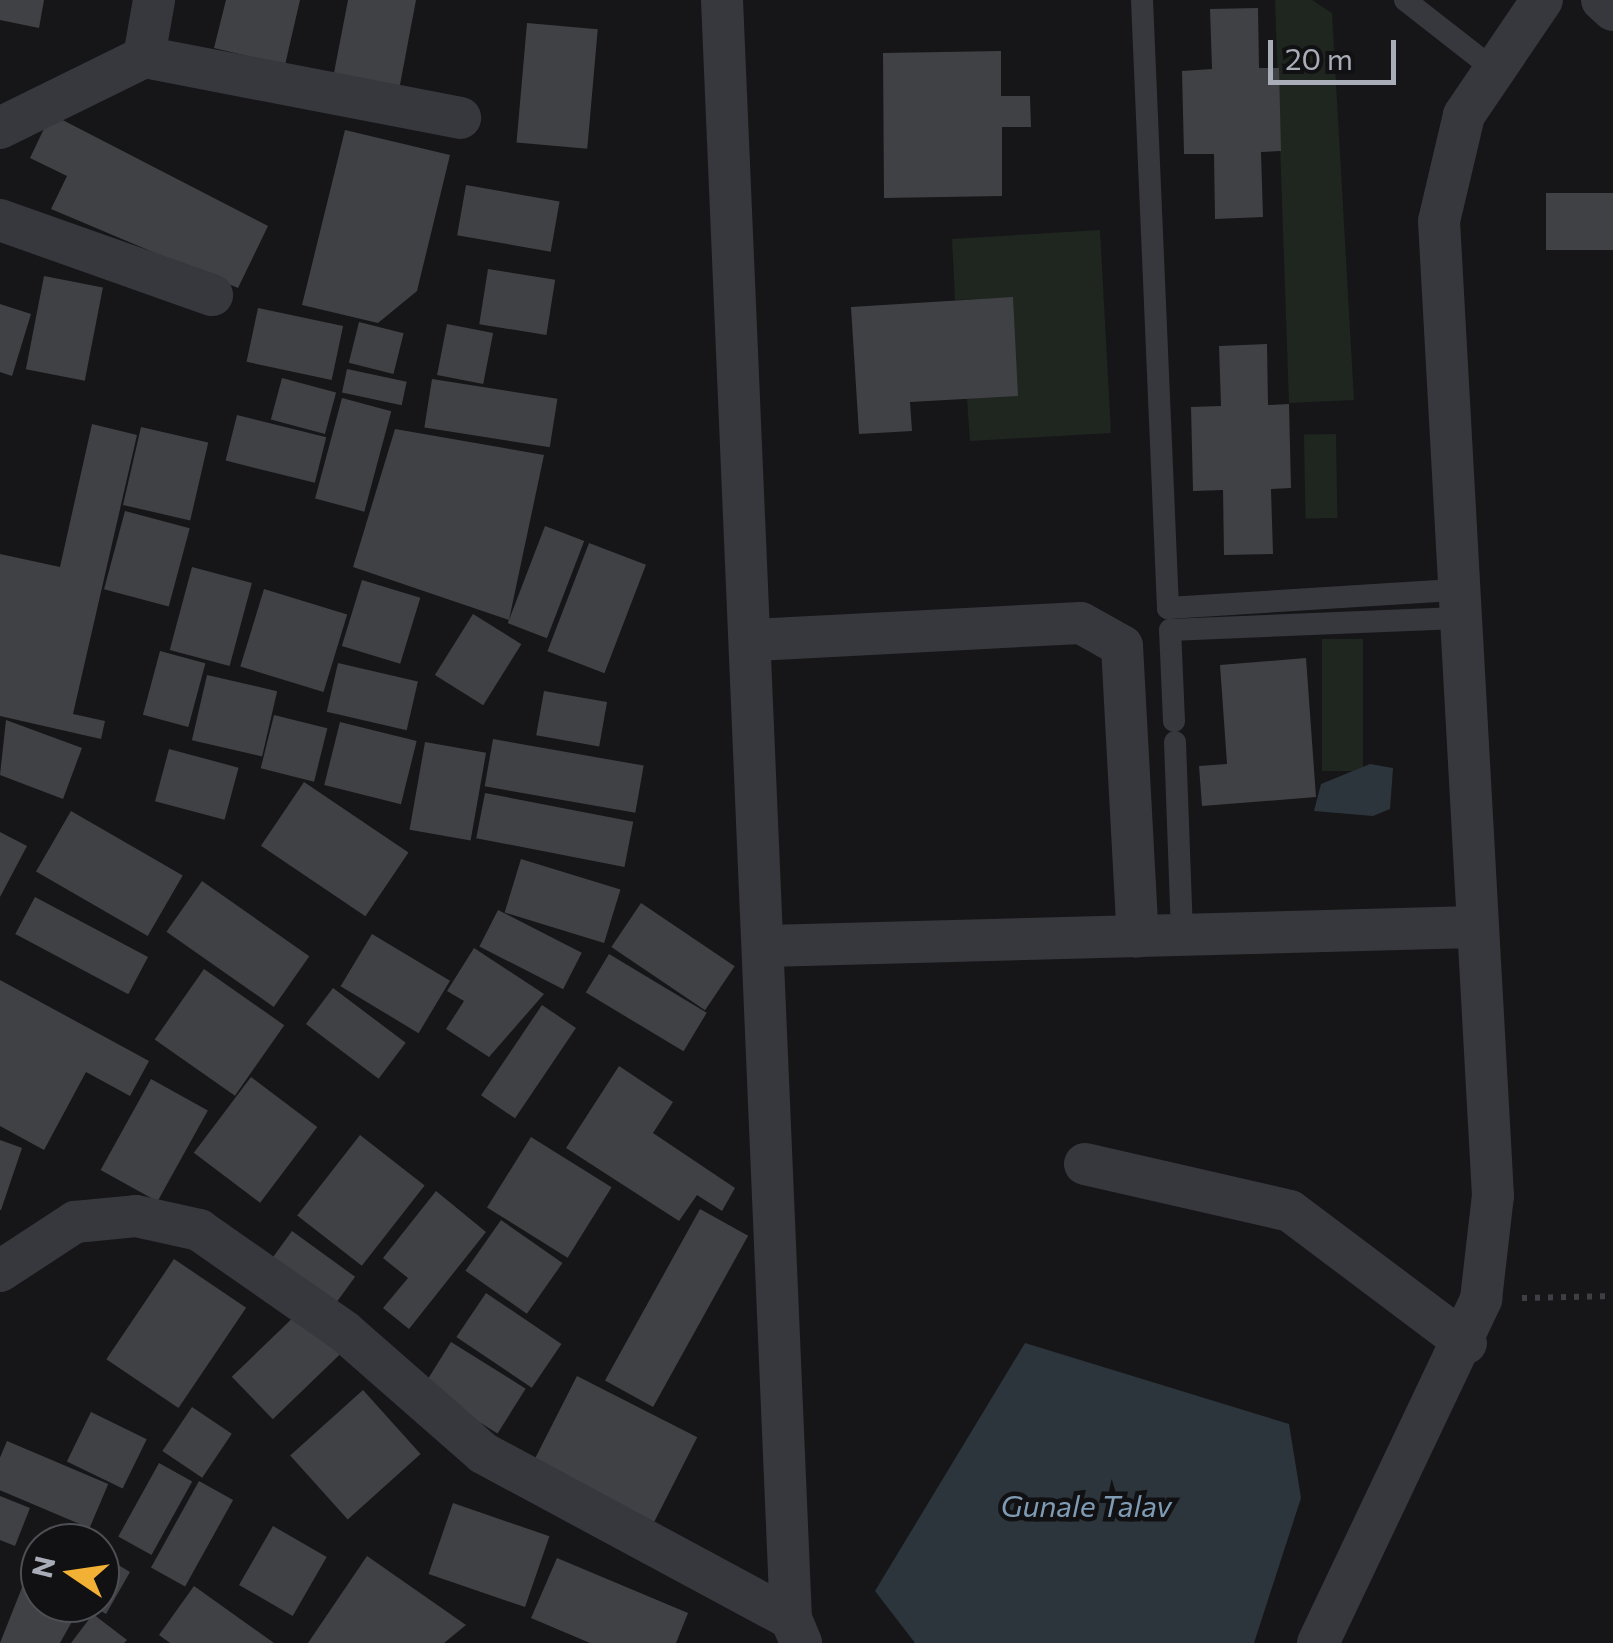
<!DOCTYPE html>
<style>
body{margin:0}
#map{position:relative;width:1613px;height:1643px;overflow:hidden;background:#161618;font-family:Commissioner,sans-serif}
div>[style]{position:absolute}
.green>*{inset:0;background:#1e261f;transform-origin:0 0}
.water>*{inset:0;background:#2c353c}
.building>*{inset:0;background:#404145;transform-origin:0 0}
.path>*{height:6px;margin-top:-3px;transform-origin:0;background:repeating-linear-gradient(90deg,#3d3f44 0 5px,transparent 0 13px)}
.lane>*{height:22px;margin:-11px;padding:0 11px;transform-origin:11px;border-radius:11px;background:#37383d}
.street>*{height:42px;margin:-21px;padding:0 21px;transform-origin:21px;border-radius:21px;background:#37383d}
span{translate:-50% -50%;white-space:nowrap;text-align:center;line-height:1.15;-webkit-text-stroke:9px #111113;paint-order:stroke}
.water-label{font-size:30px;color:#7f9bb3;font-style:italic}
.north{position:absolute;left:20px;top:1523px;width:100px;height:100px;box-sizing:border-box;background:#111113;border:2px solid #4d4f55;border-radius:50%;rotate:283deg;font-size:28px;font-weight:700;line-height:40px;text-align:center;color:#a8adb8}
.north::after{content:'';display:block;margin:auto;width:35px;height:45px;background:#f2b134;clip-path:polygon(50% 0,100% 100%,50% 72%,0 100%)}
.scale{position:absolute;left:1268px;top:40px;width:128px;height:45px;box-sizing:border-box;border:5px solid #a8adb8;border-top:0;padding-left:12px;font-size:30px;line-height:35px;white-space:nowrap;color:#a8adb8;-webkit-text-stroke:8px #111113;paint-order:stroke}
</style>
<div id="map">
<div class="green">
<div style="clip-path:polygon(1275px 0,1312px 0,1332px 13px,1354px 400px,1289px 403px)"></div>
<div style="clip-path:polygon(1100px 230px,1111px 433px,970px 441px,967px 399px,1013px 298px,955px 300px,952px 239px)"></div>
<div style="left:1336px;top:434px;width:84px;height:32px;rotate:89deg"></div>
<div style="left:1322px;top:639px;width:41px;height:132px"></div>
</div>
<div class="water">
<div style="clip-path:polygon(1370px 764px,1393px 768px,1390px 809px,1373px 816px,1314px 811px,1321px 784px)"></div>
<div style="clip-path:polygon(1025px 1343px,1289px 1424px,1301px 1498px,1254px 1643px,915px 1643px,875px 1591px)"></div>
</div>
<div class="building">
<div style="clip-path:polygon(0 0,44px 0,39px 28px,0 20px)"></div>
<div style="clip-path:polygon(226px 0,300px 0,285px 65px,214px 48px)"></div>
<div style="clip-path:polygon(348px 0,416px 0,399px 90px,333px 78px)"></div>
<div style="clip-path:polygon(1258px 8px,1259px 68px,1279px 68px,1281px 151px,1261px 152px,1263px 217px,1215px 219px,1214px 154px,1184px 154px,1182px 71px,1212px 69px,1210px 9px)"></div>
<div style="left:527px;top:23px;width:71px;height:120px;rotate:5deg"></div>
<div style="clip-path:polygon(1001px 51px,1001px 96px,1030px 96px,1031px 127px,1002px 127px,1002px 196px,884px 198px,883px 53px)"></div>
<div style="clip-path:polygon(51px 114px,268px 226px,238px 288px,51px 209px,67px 176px,30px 158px)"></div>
<div style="clip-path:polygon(345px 130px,450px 155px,417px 291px,378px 323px,302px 305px)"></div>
<div style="left:466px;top:185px;width:95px;height:51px;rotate:10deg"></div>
<div style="left:1613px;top:193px;width:57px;height:67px;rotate:90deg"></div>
<div style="left:488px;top:269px;width:68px;height:56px;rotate:9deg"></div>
<div style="left:44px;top:276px;width:60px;height:95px;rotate:11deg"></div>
<div style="clip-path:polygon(1013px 297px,1018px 396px,910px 402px,912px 431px,859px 434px,851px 307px)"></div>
<div style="clip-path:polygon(0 304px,31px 314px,12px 376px,0 372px)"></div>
<div style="left:258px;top:308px;width:87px;height:55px;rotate:12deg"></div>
<div style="left:359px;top:322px;width:46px;height:42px;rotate:14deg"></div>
<div style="left:447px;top:324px;width:47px;height:52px;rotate:11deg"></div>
<div style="clip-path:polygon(1267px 344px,1268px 405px,1289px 404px,1291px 488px,1271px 489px,1273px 554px,1224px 555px,1223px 490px,1193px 491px,1191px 407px,1221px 406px,1219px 346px)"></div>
<div style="left:347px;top:369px;width:61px;height:24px;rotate:12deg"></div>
<div style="left:282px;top:378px;width:56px;height:43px;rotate:15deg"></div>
<div style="left:432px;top:379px;width:127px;height:49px;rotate:9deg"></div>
<div style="left:342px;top:398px;width:51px;height:104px;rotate:15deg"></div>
<div style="left:237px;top:415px;width:92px;height:47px;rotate:14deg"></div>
<div style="clip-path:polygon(92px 424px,137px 435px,73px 714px,105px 721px,101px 739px,0 716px,0 554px,60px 567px)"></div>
<div style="left:141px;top:427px;width:69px;height:80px;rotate:13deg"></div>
<div style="clip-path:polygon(395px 429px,544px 455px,509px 620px,353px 567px)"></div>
<div style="left:125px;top:511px;width:67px;height:81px;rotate:15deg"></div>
<div style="left:545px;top:526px;width:42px;height:104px;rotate:21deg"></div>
<div style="left:589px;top:543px;width:61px;height:116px;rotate:21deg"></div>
<div style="left:192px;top:567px;width:62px;height:86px;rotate:15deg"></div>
<div style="left:362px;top:580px;width:61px;height:69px;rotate:17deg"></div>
<div style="left:264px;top:589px;width:87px;height:81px;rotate:17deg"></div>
<div style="left:473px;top:614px;width:57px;height:72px;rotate:32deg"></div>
<div style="left:160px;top:651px;width:47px;height:66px;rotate:15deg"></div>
<div style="clip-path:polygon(1306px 658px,1316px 797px,1202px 806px,1199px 766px,1227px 764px,1220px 665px)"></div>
<div style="left:338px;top:663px;width:82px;height:50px;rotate:13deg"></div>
<div style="left:207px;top:675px;width:72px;height:67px;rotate:13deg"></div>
<div style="left:544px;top:691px;width:64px;height:45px;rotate:10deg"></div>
<div style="left:274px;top:715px;width:55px;height:55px;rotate:14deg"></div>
<div style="clip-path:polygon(6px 720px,82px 748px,63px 799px,0 775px)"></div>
<div style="left:340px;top:722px;width:79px;height:65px;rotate:14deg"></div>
<div style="left:493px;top:739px;width:153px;height:48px;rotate:10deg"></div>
<div style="left:425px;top:742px;width:62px;height:89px;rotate:10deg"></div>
<div style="left:169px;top:749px;width:72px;height:54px;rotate:15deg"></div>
<div style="left:304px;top:782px;width:126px;height:77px;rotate:34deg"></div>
<div style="left:485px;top:793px;width:151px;height:46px;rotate:11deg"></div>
<div style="left:71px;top:811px;width:129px;height:70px;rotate:30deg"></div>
<div style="clip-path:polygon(0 832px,27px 846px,0 897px)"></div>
<div style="left:521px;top:859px;width:104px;height:56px;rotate:17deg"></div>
<div style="left:202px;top:881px;width:131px;height:62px;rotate:35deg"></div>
<div style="left:35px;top:897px;width:128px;height:42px;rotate:28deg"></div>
<div style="left:641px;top:903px;width:113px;height:53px;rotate:34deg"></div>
<div style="left:498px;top:910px;width:94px;height:41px;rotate:27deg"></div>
<div style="left:372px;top:934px;width:91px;height:61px;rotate:31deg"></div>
<div style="clip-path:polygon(474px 948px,544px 994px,489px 1057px,446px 1029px,464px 1001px,447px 991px)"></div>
<div style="left:609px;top:954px;width:114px;height:45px;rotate:31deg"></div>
<div style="left:204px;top:969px;width:98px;height:86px;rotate:35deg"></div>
<div style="clip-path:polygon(0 980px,149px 1061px,130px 1096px,86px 1072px,44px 1150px,0 1126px)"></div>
<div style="left:333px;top:988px;width:91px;height:45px;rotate:37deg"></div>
<div style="left:542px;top:1005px;width:41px;height:109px;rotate:34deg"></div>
<div style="clip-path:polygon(619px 1066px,673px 1102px,653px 1133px,735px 1188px,722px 1211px,697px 1195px,679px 1221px,566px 1148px)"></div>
<div style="left:251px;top:1077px;width:83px;height:95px;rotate:37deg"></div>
<div style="left:151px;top:1079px;width:65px;height:104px;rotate:29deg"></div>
<div style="left:360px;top:1135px;width:82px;height:102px;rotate:38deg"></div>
<div style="left:531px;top:1137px;width:95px;height:83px;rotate:32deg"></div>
<div style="clip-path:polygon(0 1140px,22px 1148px,1px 1210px,0 1210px)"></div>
<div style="clip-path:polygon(436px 1191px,486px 1232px,409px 1329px,383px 1308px,408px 1278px,383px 1258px)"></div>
<div style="left:700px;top:1209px;width:55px;height:196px;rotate:29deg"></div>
<div style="left:501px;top:1220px;width:75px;height:62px;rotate:35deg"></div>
<div style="left:292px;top:1231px;width:78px;height:47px;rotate:36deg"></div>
<div style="left:174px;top:1259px;width:87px;height:121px;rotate:34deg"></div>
<div style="left:486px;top:1293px;width:91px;height:53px;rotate:34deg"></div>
<div style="left:303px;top:1308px;width:59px;height:99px;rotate:46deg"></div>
<div style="left:451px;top:1342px;width:88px;height:53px;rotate:32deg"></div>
<div style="left:577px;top:1376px;width:135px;height:95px;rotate:27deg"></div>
<div style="left:363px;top:1390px;width:86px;height:98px;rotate:48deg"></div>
<div style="left:192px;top:1407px;width:48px;height:53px;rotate:34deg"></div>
<div style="left:91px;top:1412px;width:62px;height:55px;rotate:26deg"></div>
<div style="left:7px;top:1441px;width:110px;height:48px;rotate:23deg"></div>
<div style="left:159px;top:1463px;width:38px;height:84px;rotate:29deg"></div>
<div style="left:199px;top:1481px;width:39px;height:99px;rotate:29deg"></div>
<div style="clip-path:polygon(0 1496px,30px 1508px,15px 1546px,0 1540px)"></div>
<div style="left:453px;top:1503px;width:102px;height:75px;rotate:19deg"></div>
<div style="left:273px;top:1526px;width:62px;height:68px;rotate:30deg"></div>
<div style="clip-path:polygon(100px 1554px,130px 1572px,106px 1614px,87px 1603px,100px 1603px)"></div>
<div style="clip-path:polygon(367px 1556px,466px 1625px,444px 1643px,308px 1643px)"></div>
<div style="clip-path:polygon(557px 1558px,688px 1613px,676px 1643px,590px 1643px,531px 1618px)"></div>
<div style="clip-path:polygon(25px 1580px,40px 1588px,40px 1603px,79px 1609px,60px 1643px,0 1643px)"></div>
<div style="clip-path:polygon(194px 1586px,274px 1643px,170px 1643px,159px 1635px)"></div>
<div style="clip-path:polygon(93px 1614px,127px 1640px,124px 1643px,71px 1643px)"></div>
</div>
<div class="path">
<div style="left:1522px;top:1298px;width:91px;rotate:-1.3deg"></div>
</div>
<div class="lane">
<div style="left:1142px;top:0;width:609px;rotate:87.55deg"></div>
<div style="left:1168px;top:608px;width:290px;rotate:-3.6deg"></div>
<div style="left:1405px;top:0;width:110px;rotate:38deg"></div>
<div style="left:1174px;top:721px;width:91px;rotate:-92.5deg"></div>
<div style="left:1170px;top:630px;width:288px;rotate:-2.4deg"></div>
<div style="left:1175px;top:742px;width:193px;rotate:87.9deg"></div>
</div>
<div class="street">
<div style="left:722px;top:0;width:1620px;rotate:87.56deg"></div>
<div style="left:791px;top:1619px;width:26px;rotate:67deg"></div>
<div style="left:1602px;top:0;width:15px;rotate:42deg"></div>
<div style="left:144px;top:57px;width:322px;rotate:10.9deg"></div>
<div style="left:0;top:128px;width:161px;rotate:-26.2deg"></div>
<div style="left:144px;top:57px;width:58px;rotate:-80deg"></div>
<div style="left:0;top:220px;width:225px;rotate:19.5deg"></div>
<div style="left:755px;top:640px;width:326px;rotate:-3deg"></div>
<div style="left:1081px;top:623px;width:47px;rotate:29.3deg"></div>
<div style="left:1122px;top:646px;width:291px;rotate:86.9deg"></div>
<div style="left:767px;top:946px;width:707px;rotate:-1.54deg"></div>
<div style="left:1085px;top:1164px;width:210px;rotate:12.9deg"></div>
<div style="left:1290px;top:1211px;width:220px;rotate:36.9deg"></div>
<div style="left:0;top:1271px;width:90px;rotate:-33.2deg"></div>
<div style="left:75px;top:1222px;width:61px;rotate:-5.6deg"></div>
<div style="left:136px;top:1216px;width:65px;rotate:12.5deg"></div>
<div style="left:199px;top:1230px;width:178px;rotate:34.9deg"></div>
<div style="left:345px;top:1332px;width:184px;rotate:41.2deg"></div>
<div style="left:483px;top:1453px;width:350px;rotate:28.3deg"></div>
<div style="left:1318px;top:1643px;width:381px;rotate:-64.6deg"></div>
<div style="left:1481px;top:1299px;width:104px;rotate:-83.4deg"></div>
<div style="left:1493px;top:1196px;width:976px;rotate:-93.17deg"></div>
<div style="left:1439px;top:221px;width:109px;rotate:-76.7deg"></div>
<div style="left:1464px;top:115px;width:139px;rotate:-55.9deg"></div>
</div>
<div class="water-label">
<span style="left:1086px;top:1505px">Gunale Talav</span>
</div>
<div class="north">N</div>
<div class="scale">20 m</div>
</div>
